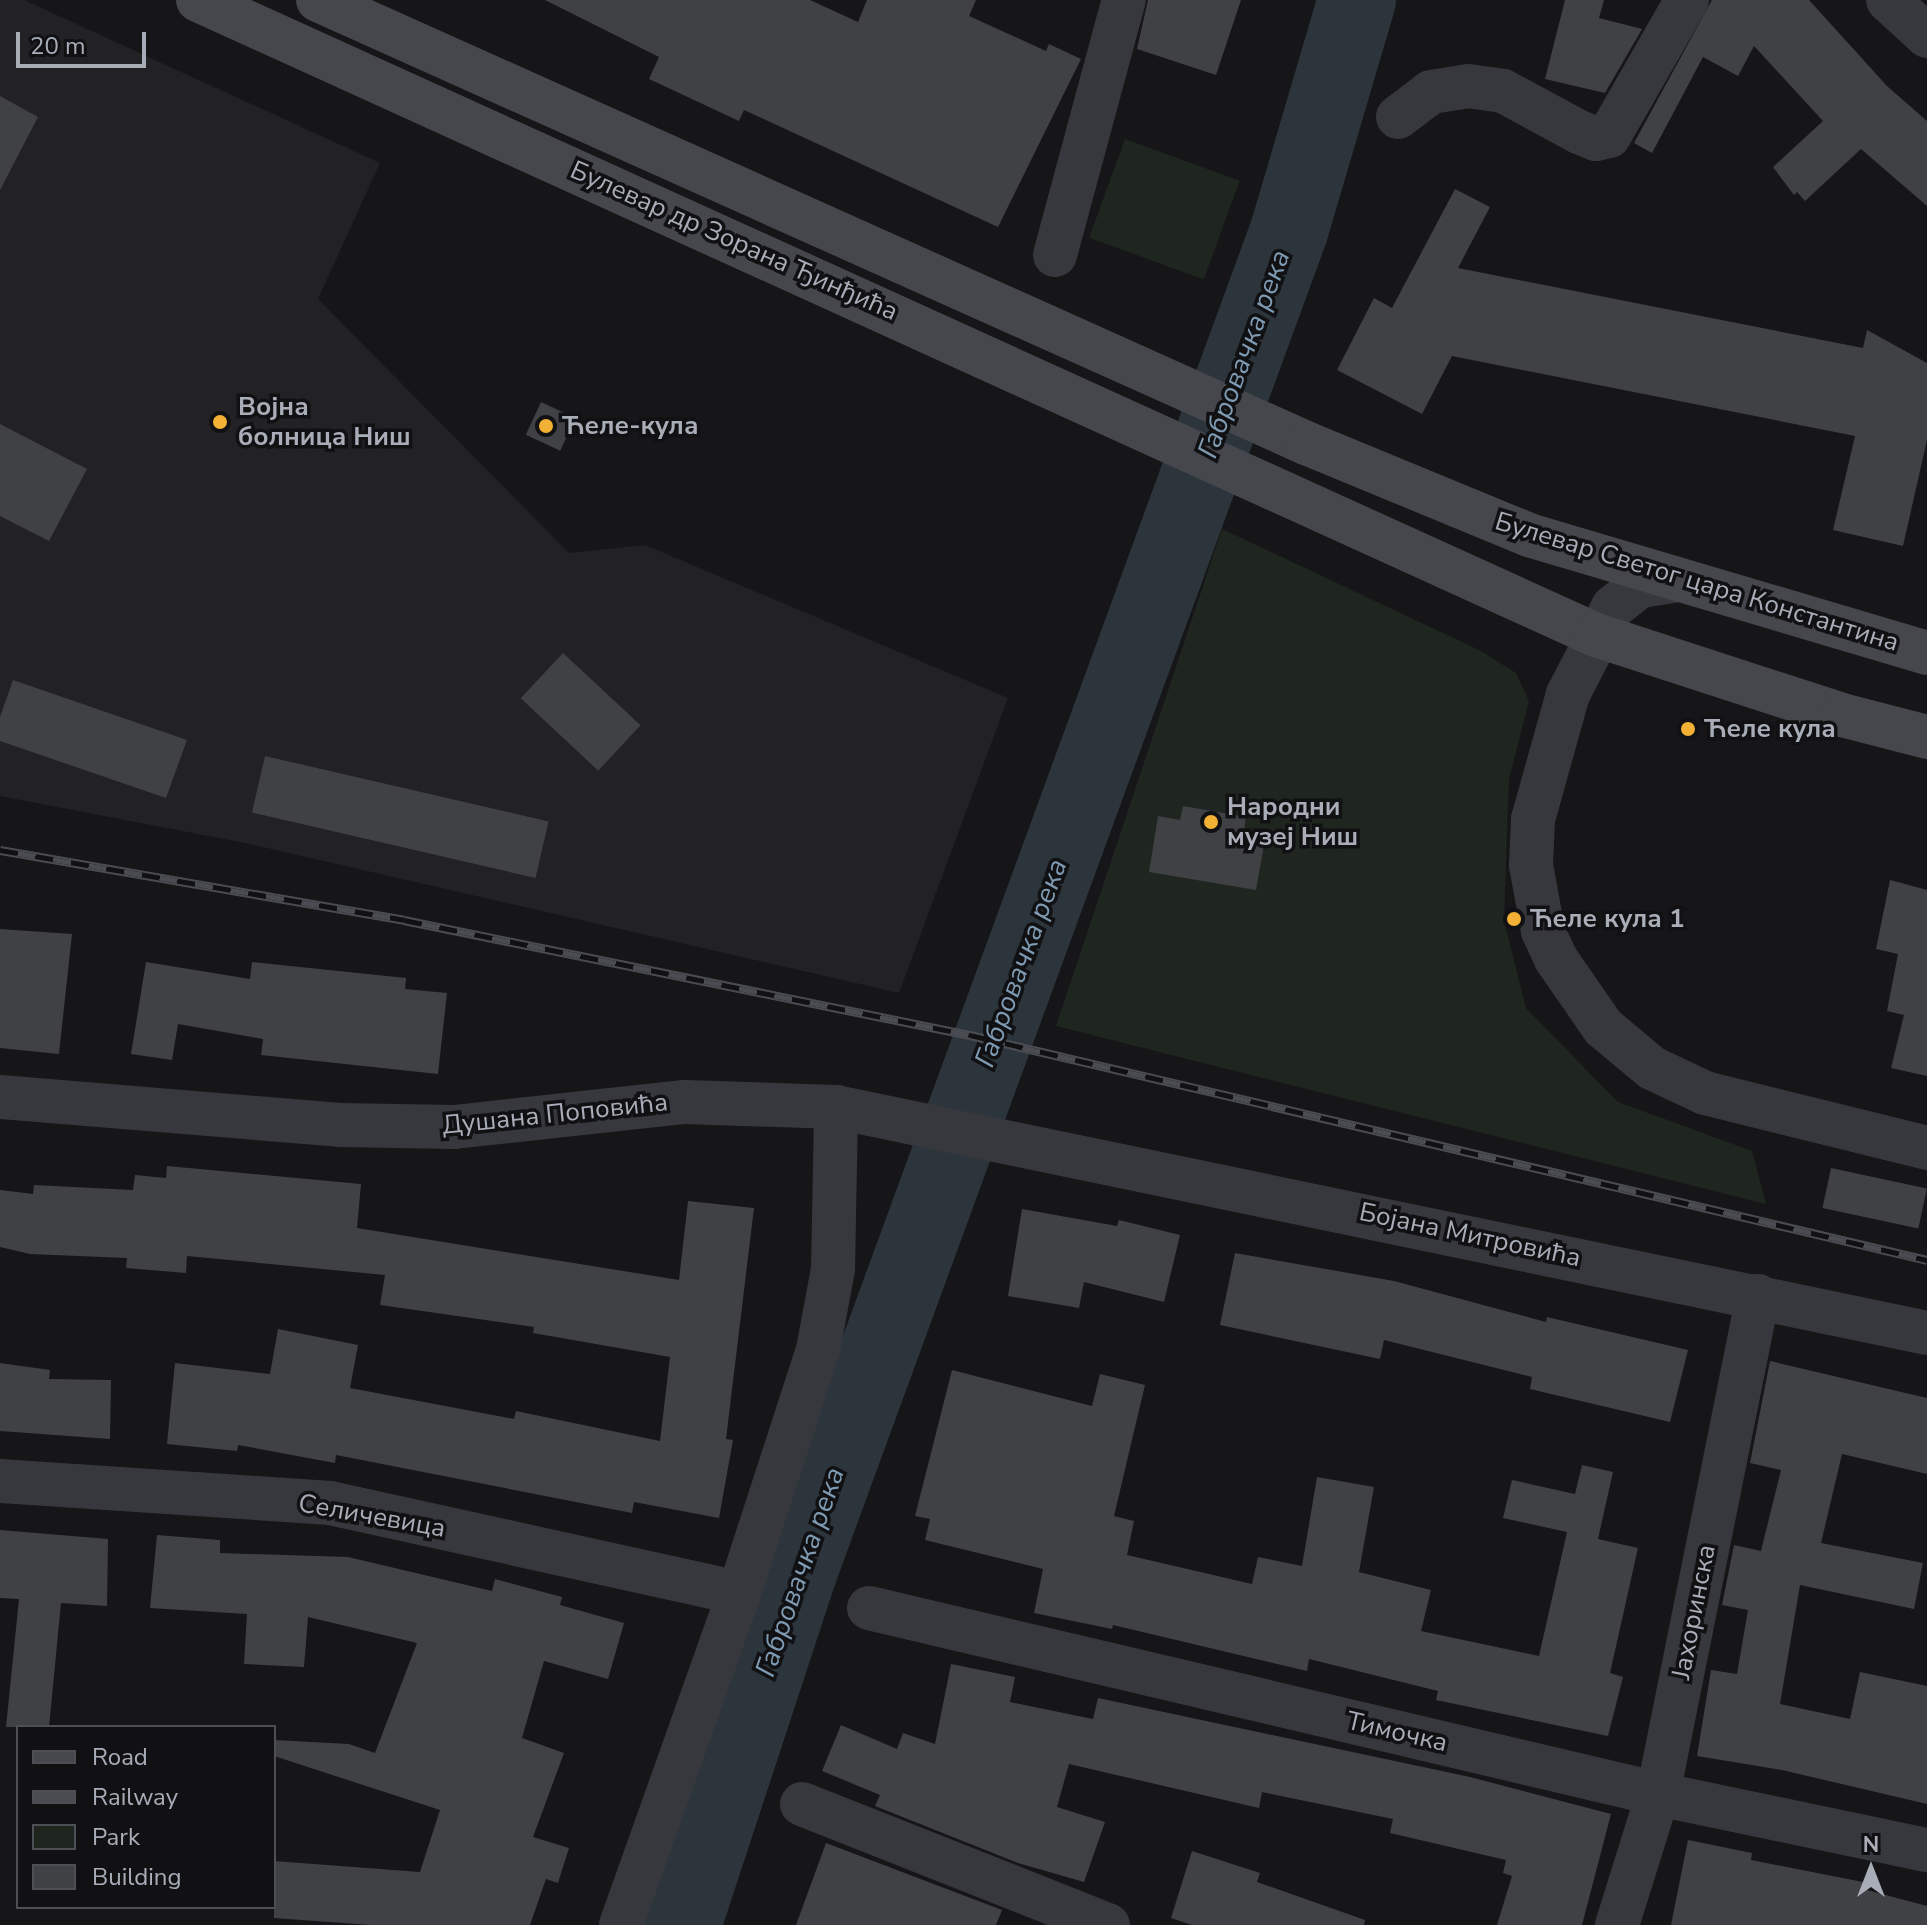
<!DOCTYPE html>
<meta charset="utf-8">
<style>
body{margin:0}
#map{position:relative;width:1927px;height:1925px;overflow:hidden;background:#161618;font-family:"Nunito Sans",sans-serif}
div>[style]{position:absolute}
.built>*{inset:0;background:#222225}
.green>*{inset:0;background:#1e261f;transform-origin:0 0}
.river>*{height:78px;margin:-39px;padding:0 39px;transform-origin:39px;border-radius:39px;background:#2c353c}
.building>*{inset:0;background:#404145;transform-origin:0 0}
.minor>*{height:44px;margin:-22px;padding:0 22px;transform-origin:22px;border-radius:22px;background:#37383d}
.tertiary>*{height:44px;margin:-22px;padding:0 22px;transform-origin:22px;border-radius:22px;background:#37383d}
.secondary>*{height:44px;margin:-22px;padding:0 22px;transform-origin:22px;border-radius:22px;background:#45474d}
.rail>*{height:9px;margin-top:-4.5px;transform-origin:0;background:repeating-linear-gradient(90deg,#111113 0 18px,#4a4c52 0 36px);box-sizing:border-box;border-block:2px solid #4a4c52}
.dots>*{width:22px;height:22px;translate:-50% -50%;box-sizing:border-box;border:4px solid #111113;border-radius:50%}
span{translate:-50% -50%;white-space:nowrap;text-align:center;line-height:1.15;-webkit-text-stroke:7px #111113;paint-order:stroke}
.street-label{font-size:26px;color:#a8adb8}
.poi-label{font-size:26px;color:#a8adb8;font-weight:700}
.left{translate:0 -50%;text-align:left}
.water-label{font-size:28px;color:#7f9bb3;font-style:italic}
.legend{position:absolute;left:16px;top:1725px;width:260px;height:184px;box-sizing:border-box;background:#111113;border:2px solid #4d4f55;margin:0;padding:10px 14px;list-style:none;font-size:24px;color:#a8adb8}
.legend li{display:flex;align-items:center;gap:16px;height:40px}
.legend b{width:40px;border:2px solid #4d4f55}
.north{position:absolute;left:1831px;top:1829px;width:80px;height:80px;-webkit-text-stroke:6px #111113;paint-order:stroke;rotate:0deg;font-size:22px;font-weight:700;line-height:32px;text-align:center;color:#a8adb8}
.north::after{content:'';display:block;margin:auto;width:28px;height:36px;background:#a8adb8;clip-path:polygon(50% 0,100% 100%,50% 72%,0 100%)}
.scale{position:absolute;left:16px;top:32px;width:130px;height:36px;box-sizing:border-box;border:4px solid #a8adb8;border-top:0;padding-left:10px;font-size:24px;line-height:28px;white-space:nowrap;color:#a8adb8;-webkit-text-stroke:6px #111113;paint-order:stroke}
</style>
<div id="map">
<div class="built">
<div style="clip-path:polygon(0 0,24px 0,380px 163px,318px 299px,569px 553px,645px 545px,1008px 698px,899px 993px,245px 843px,0 796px)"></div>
</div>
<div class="green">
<div style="left:1125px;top:139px;width:122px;height:105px;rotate:20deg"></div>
<div style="clip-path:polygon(1222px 529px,1481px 651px,1516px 673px,1529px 701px,1509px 779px,1504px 921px,1526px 1008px,1618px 1102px,1752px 1151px,1766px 1204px,1056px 1026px)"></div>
</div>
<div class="river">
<div style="left:682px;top:1925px;width:372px;rotate:-71.8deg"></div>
<div style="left:798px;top:1572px;width:1428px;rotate:-69.89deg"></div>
<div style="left:1289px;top:231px;width:241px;rotate:-73.6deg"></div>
</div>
<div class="building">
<div style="clip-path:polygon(545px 0,810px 0,858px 22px,867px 0,976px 0,969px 16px,1046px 51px,1049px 44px,1081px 59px,998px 227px,744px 110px,739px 121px,649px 79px,659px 57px)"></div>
<div style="clip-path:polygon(1148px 0,1241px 0,1216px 75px,1137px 49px)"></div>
<div style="clip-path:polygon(1565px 0,1604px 0,1599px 18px,1642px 29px,1605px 93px,1545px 79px)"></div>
<div style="clip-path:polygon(1712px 0,1809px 0,1887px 86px,1927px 121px,1927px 206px,1861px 149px,1805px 201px,1797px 192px,1794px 195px,1773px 167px,1823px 121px,1754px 46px,1738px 76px,1703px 57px,1652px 153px,1634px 143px)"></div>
<div style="clip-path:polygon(0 96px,38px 117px,0 190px)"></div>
<div style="clip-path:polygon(1455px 189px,1490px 207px,1458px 268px,1863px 348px,1867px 330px,1927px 363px,1927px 440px,1903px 546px,1833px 530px,1855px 436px,1452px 356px,1422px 414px,1337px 370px,1374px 298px,1392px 308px)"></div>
<div style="left:541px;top:402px;width:38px;height:36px;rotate:25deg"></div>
<div style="clip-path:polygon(0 424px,87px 469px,49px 541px,0 516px)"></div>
<div style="left:563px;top:653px;width:106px;height:62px;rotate:43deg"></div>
<div style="clip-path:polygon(13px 680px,187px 740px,166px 798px,0 741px,0 717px)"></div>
<div style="left:265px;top:756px;width:291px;height:58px;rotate:13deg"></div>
<div style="clip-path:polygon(1183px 806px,1246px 817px,1244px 830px,1266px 834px,1256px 890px,1149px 872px,1158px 816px,1180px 820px)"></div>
<div style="clip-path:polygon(1890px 880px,1927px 890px,1927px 1076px,1891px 1068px,1904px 1015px,1887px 1011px,1898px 954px,1876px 949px)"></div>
<div style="clip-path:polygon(0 929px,72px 934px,59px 1054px,0 1048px)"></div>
<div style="clip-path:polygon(146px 962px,250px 979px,252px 962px,406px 978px,405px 989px,447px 993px,438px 1074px,261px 1055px,263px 1039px,178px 1024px,172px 1060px,131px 1054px)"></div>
<div style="clip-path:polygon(167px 1166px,361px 1184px,357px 1228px,679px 1280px,688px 1201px,754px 1208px,726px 1439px,733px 1440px,719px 1518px,634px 1502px,632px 1513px,336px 1455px,335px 1463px,238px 1445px,237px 1451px,167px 1444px,175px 1363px,270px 1374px,278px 1329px,358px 1345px,350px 1388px,514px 1419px,516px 1411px,660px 1441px,670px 1357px,533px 1333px,534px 1327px,380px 1305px,385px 1275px,187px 1256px,186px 1273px,126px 1268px,127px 1258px,30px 1254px,0 1247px,0 1190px,33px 1194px,34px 1185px,133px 1190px,135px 1175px,166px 1178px)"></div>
<div style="left:1831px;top:1168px;width:98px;height:41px;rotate:12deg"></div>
<div style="clip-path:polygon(1022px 1209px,1117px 1226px,1119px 1220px,1180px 1235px,1164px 1302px,1084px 1282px,1079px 1308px,1008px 1296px)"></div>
<div style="clip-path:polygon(1235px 1253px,1394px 1281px,1546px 1322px,1547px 1317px,1688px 1350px,1670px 1422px,1530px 1389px,1532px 1377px,1384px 1340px,1380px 1359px,1220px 1325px)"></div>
<div style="clip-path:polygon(1770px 1361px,1927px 1398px,1927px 1474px,1842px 1454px,1821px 1543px,1923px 1563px,1914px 1609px,1800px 1585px,1780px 1704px,1850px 1719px,1860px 1672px,1927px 1686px,1927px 1804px,1782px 1770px,1697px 1756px,1711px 1670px,1737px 1674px,1748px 1610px,1722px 1605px,1734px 1545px,1761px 1551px,1781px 1470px,1750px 1463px)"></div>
<div style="clip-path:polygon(0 1363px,50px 1370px,49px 1379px,111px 1380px,110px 1439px,0 1431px)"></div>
<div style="clip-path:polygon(952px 1370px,1092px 1406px,1100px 1374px,1145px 1385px,1114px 1516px,1134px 1521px,1127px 1555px,1252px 1584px,1258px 1557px,1302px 1566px,1317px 1477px,1374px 1487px,1359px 1572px,1431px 1590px,1421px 1631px,1539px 1656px,1567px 1532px,1503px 1518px,1512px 1480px,1575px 1494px,1582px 1465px,1613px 1472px,1598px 1539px,1638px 1548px,1610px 1673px,1623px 1677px,1608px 1736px,1436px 1700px,1438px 1691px,1309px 1659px,1307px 1671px,1113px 1625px,1112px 1629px,1034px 1613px,1043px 1569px,925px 1540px,930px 1519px,915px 1516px)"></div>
<div style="clip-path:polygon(0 1530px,108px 1539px,107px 1606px,61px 1603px,49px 1727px,6px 1727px,19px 1599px,0 1598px)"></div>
<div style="clip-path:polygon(157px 1535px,220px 1540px,220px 1553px,348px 1557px,492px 1591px,495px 1579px,562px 1597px,560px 1605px,624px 1623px,608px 1679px,544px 1661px,522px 1738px,564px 1753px,533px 1837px,569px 1848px,558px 1883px,546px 1879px,530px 1925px,371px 1925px,274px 1918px,274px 1861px,420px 1872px,440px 1810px,274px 1756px,274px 1740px,349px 1744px,375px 1753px,417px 1643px,308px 1617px,304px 1667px,244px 1664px,247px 1614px,150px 1608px)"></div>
<div style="clip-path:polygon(951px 1664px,1015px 1677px,1010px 1702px,1093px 1719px,1098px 1698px,1470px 1777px,1611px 1814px,1582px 1925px,1497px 1925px,1512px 1876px,1503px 1873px,1506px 1860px,1390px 1833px,1393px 1819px,1262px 1792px,1259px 1808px,1069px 1764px,1057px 1807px,1105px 1822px,1084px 1882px,1018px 1863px,875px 1806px,880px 1795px,822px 1771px,841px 1725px,897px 1749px,903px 1733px,935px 1744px)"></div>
<div style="clip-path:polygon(1688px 1840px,1752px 1853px,1751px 1860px,1868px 1883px,1867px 1890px,1927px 1906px,1927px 1925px,1671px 1925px)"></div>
<div style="clip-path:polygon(826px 1843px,1002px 1910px,996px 1925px,796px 1925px)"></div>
<div style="clip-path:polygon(1192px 1851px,1260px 1873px,1257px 1882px,1365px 1920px,1364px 1925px,1192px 1925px,1171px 1918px)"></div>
</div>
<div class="minor">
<div style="left:1888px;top:0;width:53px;rotate:42.7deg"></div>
<div style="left:1398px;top:117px;width:41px;rotate:-37.1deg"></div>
<div style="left:1431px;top:92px;width:37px;rotate:-9deg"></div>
<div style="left:1468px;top:86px;width:35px;rotate:8deg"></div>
<div style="left:1503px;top:91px;width:86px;rotate:28.3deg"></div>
<div style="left:1579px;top:132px;width:18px;rotate:22deg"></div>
<div style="left:1596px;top:139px;width:13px;rotate:-13deg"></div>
<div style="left:1609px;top:136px;width:157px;rotate:-60.2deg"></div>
<div style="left:1055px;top:255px;width:264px;rotate:-74.9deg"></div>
<div style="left:0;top:1481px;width:331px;rotate:3.8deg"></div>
<div style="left:330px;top:1503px;width:419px;rotate:12.4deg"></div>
<div style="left:869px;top:1608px;width:811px;rotate:13.26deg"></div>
<div style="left:1658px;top:1794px;width:275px;rotate:11.8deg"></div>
<div style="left:802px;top:1804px;width:329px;rotate:21.6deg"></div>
<div style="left:621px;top:1925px;width:352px;rotate:-70.4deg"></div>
<div style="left:739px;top:1593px;width:256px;rotate:-72deg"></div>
<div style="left:818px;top:1350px;width:82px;rotate:-79.5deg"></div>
<div style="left:833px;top:1269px;width:162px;rotate:-88.9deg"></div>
<div style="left:1617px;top:1925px;width:137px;rotate:-72.6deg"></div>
<div style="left:1658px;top:1794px;width:508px;rotate:-78.65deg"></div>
</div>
<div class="tertiary">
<div style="left:1679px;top:580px;width:39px;rotate:171deg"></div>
<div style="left:1640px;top:586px;width:34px;rotate:142deg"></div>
<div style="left:1613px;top:607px;width:98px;rotate:117.3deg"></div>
<div style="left:1568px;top:694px;width:130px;rotate:105.6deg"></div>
<div style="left:1533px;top:819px;width:46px;rotate:92.5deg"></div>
<div style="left:1531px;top:865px;width:67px;rotate:79.7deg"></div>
<div style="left:1543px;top:931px;width:31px;rotate:65deg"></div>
<div style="left:1556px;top:959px;width:83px;rotate:55.3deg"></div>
<div style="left:1603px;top:1027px;width:64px;rotate:39.9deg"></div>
<div style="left:1652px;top:1068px;width:59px;rotate:25.3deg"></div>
<div style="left:1705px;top:1093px;width:229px;rotate:13.9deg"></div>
<div style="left:0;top:1097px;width:341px;rotate:4.7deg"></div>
<div style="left:340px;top:1125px;width:114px;rotate:1deg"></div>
<div style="left:454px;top:1127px;width:232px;rotate:-6.2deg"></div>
<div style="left:685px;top:1102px;width:151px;rotate:1.9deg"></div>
<div style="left:836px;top:1107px;width:1114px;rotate:11.7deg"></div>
</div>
<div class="secondary">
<div style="left:198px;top:0;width:1535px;rotate:24.43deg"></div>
<div style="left:1596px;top:635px;width:259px;rotate:18deg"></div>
<div style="left:1842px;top:715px;width:88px;rotate:14.5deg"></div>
<div style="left:318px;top:0;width:1083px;rotate:24.15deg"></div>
<div style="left:1306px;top:443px;width:241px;rotate:22.4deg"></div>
<div style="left:1529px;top:535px;width:415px;rotate:16.5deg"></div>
</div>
<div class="rail">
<div style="left:0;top:850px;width:410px;rotate:9.8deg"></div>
<div style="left:404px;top:920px;width:578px;rotate:11.49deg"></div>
<div style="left:970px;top:1035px;width:983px;rotate:13.23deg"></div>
</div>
<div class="dots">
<div style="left:220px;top:422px;background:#f2b134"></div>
<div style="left:546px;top:426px;background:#f2b134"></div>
<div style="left:1688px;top:729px;background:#f2b134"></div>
<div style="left:1211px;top:822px;background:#f2b134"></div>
<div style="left:1514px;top:919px;background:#f2b134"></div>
</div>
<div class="street-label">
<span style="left:734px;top:241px;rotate:24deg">Булевар др Зорана Ђинђића</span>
<span style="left:1697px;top:582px;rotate:17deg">Булевар Светог цара Константина</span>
<span style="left:555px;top:1114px;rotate:-6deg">Душана Поповића</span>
<span style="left:1470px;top:1235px;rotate:12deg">Бојана Митровића</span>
<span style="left:372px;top:1516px;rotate:10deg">Селичевица</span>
<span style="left:1694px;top:1612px;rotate:-79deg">Јахоринска</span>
<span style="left:1397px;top:1732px;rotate:13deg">Тимочка</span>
</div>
<div class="poi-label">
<span class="left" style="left:238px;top:422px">Војна<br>болница Ниш</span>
<span class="left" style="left:562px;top:426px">Ћеле-кула</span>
<span class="left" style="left:1704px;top:729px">Ћеле кула</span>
<span class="left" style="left:1227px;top:822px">Народни<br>музеј Ниш</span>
<span class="left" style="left:1530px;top:919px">Ћеле кула 1</span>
</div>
<div class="water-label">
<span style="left:1244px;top:354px;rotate:-70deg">Габровачка река</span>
<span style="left:1021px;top:963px;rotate:-70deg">Габровачка река</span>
<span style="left:800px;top:1572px;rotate:-71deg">Габровачка река</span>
</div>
<ul class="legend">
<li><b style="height:10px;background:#45474d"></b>Road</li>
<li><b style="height:10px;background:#4a4c52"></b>Railway</li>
<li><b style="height:22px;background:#1e261f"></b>Park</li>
<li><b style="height:22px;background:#404145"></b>Building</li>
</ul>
<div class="north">N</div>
<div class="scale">20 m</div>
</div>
